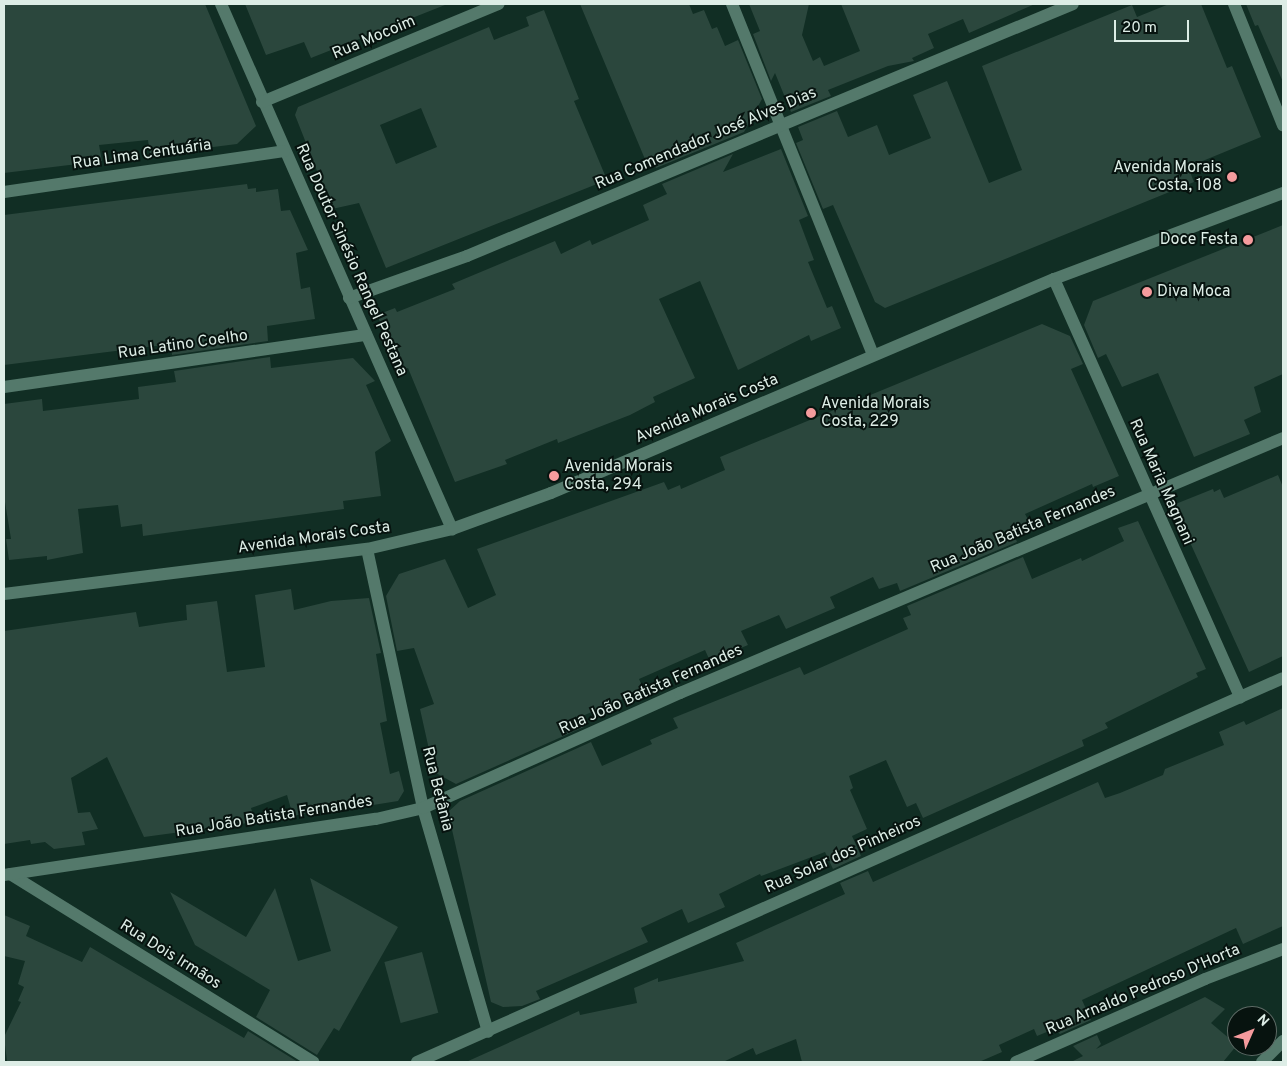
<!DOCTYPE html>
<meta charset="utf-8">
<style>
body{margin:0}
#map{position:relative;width:1287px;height:1066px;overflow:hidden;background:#112e24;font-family:Overpass,sans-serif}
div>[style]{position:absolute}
.building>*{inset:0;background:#2b473d;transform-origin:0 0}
.minor>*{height:12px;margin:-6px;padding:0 6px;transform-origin:6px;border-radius:6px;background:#54796b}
.dots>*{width:14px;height:14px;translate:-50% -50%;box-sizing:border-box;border:2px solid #07130f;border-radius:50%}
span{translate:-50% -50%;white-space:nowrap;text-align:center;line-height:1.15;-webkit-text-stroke:4px #07130f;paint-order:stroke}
.street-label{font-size:16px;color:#ddede6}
.poi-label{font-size:16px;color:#ddede6}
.right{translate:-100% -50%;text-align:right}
.left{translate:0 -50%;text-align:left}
.frame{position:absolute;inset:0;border:5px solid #ddede6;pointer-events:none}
.north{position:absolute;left:1227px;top:1006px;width:50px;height:50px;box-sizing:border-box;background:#07130f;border:1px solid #5d6a65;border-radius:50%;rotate:46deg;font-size:14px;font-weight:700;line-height:20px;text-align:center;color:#ddede6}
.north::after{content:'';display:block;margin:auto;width:18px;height:22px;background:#f59b9d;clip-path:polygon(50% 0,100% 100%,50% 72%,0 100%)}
.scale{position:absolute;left:1114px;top:20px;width:75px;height:22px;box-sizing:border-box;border:2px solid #ddede6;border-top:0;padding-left:6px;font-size:15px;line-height:18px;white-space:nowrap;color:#ddede6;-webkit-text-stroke:4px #07130f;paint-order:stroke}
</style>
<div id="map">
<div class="building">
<div style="clip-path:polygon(4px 4px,205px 4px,256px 126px,237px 144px,150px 155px,148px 140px,99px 145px,102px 161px,4px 173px)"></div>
<div style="clip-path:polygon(245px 4px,445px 4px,445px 5px,311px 58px,304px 42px,266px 55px)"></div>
<div style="clip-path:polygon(580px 4px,689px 4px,693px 14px,704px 10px,712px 29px,717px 27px,725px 46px,738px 40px,762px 99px,744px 132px,656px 168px,653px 161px,647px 164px)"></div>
<div style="clip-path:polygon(749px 4px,809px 4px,802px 35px,813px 61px,820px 57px,824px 66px,860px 51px,841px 4px,1035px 4px,969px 33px,963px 19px,928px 34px,934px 48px,912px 58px,914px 61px,888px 66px,828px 90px,831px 96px,791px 112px,775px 73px,771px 81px,753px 34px,760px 31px)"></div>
<div style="clip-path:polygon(1169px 4px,1201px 4px,1227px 68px,1232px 66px,1261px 137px,1188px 167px,1194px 182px,885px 308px,875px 302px,833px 205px,823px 209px,796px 143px,803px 140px,798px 127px,837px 111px,848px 137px,877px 125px,889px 155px,931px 138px,913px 95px,947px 81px,989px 183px,1022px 170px,982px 66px,1132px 5px,1137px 17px)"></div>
<div style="clip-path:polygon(1246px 4px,1283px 4px,1283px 82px,1258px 25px,1255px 26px)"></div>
<div style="clip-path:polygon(evenodd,544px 10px,579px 99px,574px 101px,607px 180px,386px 268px,359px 203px,332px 209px,295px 115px,298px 107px,489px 27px,494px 40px,529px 26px,526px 17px,544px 10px,421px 108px,437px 147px,396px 164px,380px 125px,421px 108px)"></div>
<div style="clip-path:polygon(781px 149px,808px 216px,799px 220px,814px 260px,808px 262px,827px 308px,832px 306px,841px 328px,811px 341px,809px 335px,738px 370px,700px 281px,659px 299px,695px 378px,653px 397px,655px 402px,630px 415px,558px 443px,557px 439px,505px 460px,507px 464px,455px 482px,408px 368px,402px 371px,399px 367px,377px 315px,395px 308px,397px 312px,455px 289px,452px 284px,555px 241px,561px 254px,590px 240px,592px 245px,649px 220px,643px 205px,667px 194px,662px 184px,733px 154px,723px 172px)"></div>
<div style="clip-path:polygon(247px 184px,248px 189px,256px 188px,256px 192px,278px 189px,281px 211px,290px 210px,308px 250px,296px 253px,301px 289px,310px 287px,315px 319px,267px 326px,268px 341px,172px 355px,171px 344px,4px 365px,4px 215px)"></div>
<div style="clip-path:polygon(1283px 225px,1283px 374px,1254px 387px,1261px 412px,1244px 420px,1250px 434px,1194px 457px,1158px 373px,1122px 387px,1106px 354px,1098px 358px,1084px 325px,1093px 301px)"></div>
<div style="clip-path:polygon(1042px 324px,1070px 336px,1083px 364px,1071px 369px,1119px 476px,1093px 487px,1092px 484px,1025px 514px,1031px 525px,1013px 532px,1017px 542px,900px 591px,897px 583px,879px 589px,873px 577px,830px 597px,835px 608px,786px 629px,779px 615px,741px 631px,748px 645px,710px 661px,705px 650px,639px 679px,644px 690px,580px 717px,584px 727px,456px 784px,434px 772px,420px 709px,434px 704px,414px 648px,397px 651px,386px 596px,399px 574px,445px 559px,468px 608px,496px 595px,477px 549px,664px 482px,668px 490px,680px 485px,681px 489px,725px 470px,720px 457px)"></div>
<div style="clip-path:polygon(270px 357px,271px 368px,353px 358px,375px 381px,366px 385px,391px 441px,375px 452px,381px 496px,343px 501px,344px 509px,143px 536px,142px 524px,121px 527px,118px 505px,78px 509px,83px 553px,47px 560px,47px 556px,9px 560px,6px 539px,11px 539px,4px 496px,4px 404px,42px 399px,43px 411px,139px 399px,138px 387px,176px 382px,174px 371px)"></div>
<div style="clip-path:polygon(1278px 475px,1283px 487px,1283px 656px,1249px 672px,1173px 505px,1213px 489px,1214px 492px,1220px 489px,1224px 498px)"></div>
<div style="clip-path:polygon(1138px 521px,1206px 669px,1196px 673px,1198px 677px,1105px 723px,1108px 728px,1082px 740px,1084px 746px,923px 818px,916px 803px,907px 807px,886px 760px,849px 776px,853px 788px,850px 790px,867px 829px,852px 836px,861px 856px,833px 869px,825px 852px,761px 876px,760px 874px,719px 894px,725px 907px,688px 923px,682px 909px,641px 928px,648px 942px,536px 991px,540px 999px,522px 1006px,503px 1007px,491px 1002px,448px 812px,460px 801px,591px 742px,602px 766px,652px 744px,650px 740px,678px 728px,673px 718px,800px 667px,804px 675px,908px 629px,903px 618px,911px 615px,907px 606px,1023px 557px,1032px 579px,1081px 558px,1082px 561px,1124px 541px,1118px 528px)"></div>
<div style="clip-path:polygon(291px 589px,294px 610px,331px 601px,369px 598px,381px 653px,376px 654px,387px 721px,380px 723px,390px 774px,399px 771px,404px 791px,398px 801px,348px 809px,347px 805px,293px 816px,287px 795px,251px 808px,255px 822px,144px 837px,107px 757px,71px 778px,78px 813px,90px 812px,98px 829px,82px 832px,85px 845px,54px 849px,45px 842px,31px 844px,30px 840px,4px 844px,4px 631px,136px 612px,139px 627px,165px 623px,187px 620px,186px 605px,217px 601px,227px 672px,265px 667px,255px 595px)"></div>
<div style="clip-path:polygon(1283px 708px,1283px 926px,1243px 944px,1236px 928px,1082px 1000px,1091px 1020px,1060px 1034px,1054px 1029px,1037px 1036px,1034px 1029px,999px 1045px,1002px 1052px,979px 1062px,802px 1062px,796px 1039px,756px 1055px,753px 1048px,723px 1062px,466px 1062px,579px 1011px,580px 1015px,637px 1003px,634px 988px,658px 978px,658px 982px,744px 961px,736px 943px,845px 894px,840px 883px,868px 871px,873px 882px,1098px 782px,1105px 798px,1120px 793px,1163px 775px,1165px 769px,1224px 745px,1219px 732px,1244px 721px,1246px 725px)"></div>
<div style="clip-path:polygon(310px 878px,398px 927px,339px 1031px,334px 1028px,317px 1055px,256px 1017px,270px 990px,195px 945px,170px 892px,246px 937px,275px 888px,298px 961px,331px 951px)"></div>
<div style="clip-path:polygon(4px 915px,30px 926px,26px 936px,82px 962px,90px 947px,244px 1038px,248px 1031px,298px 1062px,7px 1061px,4px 1037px,21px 1002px,18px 1001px,24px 987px,18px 984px,25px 961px,4px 956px)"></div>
<div style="left:422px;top:952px;width:63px;height:39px;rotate:75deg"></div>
<div style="clip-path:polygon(1205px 997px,1225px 1009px,1211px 1023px,1237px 1045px,1223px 1062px,1071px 1062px,1083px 1056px,1073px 1046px,1097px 1035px,1101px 1044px,1096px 1049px)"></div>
</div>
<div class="minor">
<div style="left:221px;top:4px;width:574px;rotate:66.25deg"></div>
<div style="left:732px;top:4px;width:378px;rotate:68.1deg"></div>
<div style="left:1234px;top:4px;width:131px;rotate:68deg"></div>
<div style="left:262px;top:102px;width:256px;rotate:-22.5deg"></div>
<div style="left:4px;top:192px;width:283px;rotate:-8.3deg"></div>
<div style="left:1054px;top:279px;width:458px;rotate:66deg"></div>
<div style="left:349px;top:298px;width:125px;rotate:-19.6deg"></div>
<div style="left:467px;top:256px;width:656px;rotate:-22.58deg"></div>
<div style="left:4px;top:387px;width:366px;rotate:-8.2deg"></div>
<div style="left:367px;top:549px;width:265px;rotate:77.8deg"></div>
<div style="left:423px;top:808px;width:233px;rotate:73.8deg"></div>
<div style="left:4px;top:594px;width:366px;rotate:-7.1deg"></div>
<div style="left:367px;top:549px;width:87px;rotate:-13.2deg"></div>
<div style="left:452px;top:529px;width:105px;rotate:-20deg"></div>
<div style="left:551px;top:493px;width:547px;rotate:-23.05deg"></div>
<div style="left:1054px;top:279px;width:245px;rotate:-20.6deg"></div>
<div style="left:10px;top:874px;width:357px;rotate:31.8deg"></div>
<div style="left:4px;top:875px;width:376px;rotate:-8.6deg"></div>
<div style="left:376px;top:819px;width:48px;rotate:-13.2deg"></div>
<div style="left:423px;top:808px;width:282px;rotate:-24.1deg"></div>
<div style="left:680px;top:693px;width:655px;rotate:-22.92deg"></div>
<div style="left:417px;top:1062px;width:947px;rotate:-23.91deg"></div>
<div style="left:1016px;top:1062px;width:206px;rotate:-23.7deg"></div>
<div style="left:1205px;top:979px;width:84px;rotate:-21deg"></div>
<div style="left:1262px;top:1062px;width:30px;rotate:-45deg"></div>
</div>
<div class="dots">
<div style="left:1232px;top:177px;background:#f59b9d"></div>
<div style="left:1248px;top:240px;background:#f59b9d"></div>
<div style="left:1147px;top:292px;background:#f59b9d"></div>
<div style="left:811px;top:413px;background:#f59b9d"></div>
<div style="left:554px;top:476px;background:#f59b9d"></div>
</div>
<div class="street-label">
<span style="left:374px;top:38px;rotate:-23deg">Rua Mocoim</span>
<span style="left:706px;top:139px;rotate:-23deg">Rua Comendador José Alves Dias</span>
<span style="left:142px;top:155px;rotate:-8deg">Rua Lima Centuária</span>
<span style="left:351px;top:260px;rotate:66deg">Rua Doutor Sinésio Rangel Pestana</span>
<span style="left:183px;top:345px;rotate:-8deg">Rua Latino Coelho</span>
<span style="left:707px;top:409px;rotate:-23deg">Avenida Morais Costa</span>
<span style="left:1161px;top:482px;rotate:66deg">Rua Maria Magnani</span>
<span style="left:1023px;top:530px;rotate:-23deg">Rua João Batista Fernandes</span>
<span style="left:314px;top:538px;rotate:-8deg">Avenida Morais Costa</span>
<span style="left:651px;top:690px;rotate:-24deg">Rua João Batista Fernandes</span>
<span style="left:437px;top:789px;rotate:76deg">Rua Betânia</span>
<span style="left:274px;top:817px;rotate:-9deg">Rua João Batista Fernandes</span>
<span style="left:843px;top:855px;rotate:-24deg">Rua Solar dos Pinheiros</span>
<span style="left:170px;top:955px;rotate:32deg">Rua Dois Irmãos</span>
<span style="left:1143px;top:990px;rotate:-23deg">Rua Arnaldo Pedroso D'Horta</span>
</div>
<div class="poi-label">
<span class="right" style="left:1222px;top:177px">Avenida Morais<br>Costa, 108</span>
<span class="right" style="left:1238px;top:240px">Doce Festa</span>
<span class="left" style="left:1157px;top:292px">Diva Moca</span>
<span class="left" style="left:821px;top:413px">Avenida Morais<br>Costa, 229</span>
<span class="left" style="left:564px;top:476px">Avenida Morais<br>Costa, 294</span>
</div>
<div class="frame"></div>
<div class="north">N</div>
<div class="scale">20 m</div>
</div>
